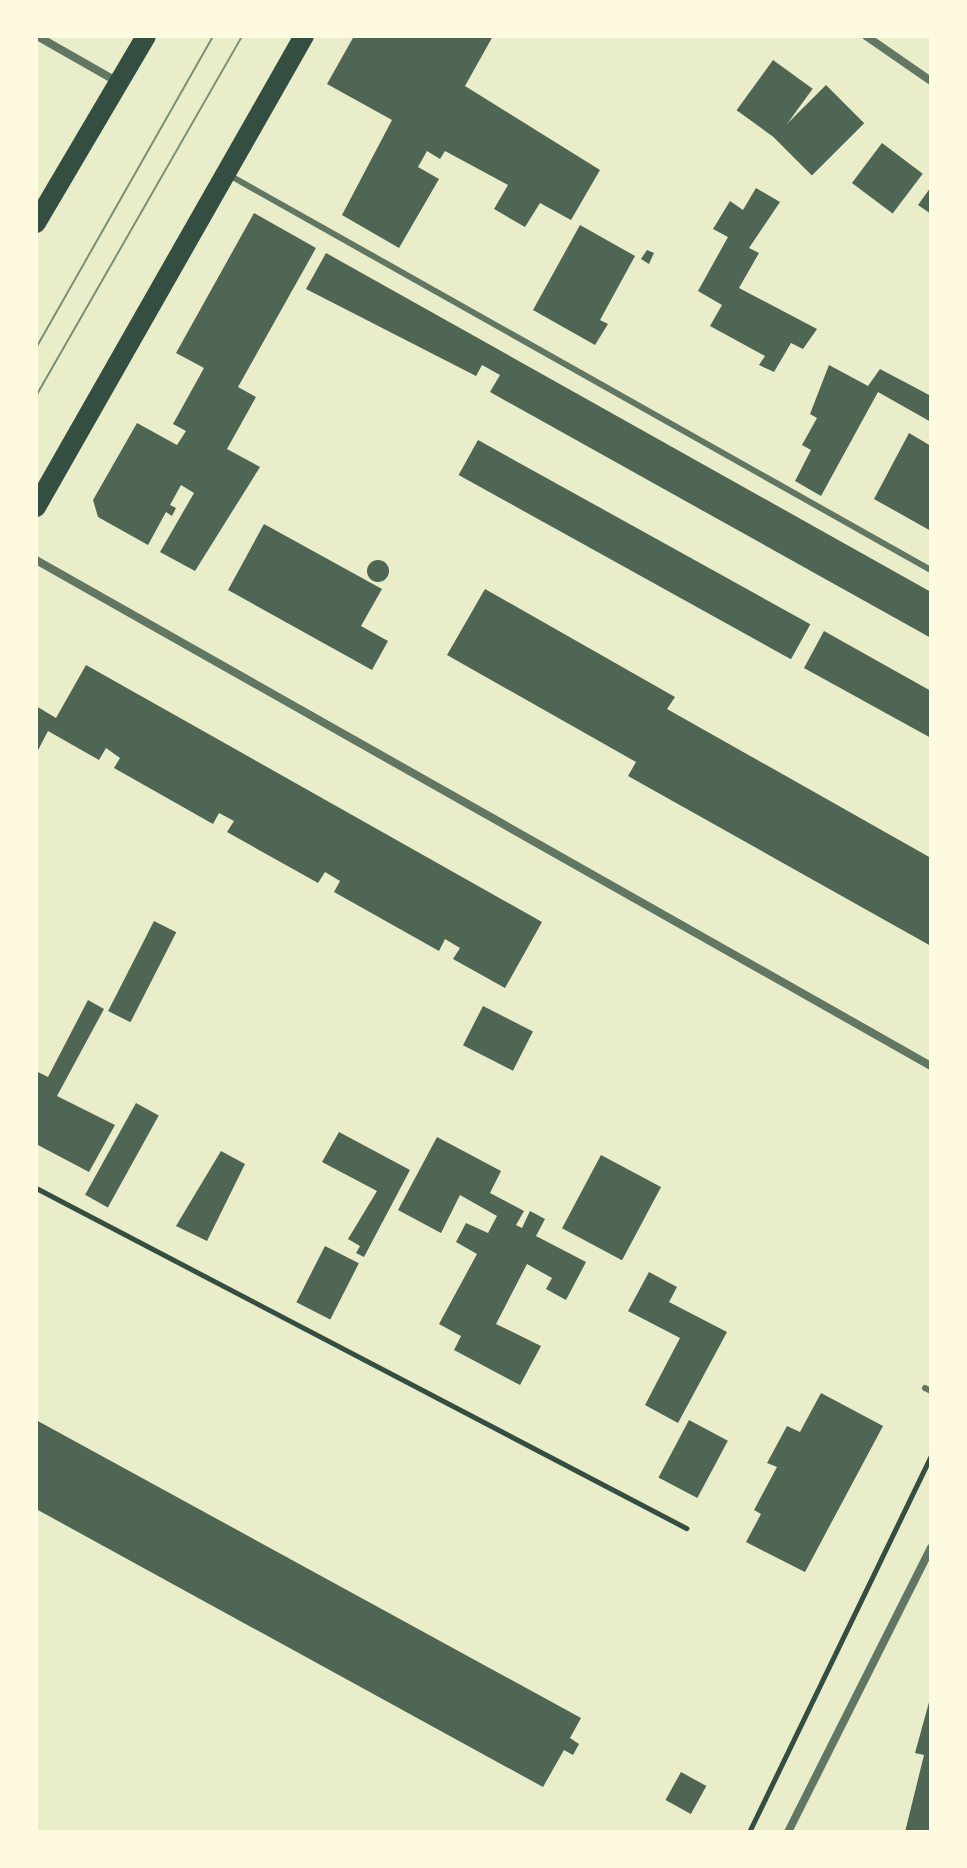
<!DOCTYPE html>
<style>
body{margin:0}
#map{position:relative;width:967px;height:1868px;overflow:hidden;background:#e9edc9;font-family:"Roboto Condensed",sans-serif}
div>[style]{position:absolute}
.building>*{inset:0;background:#4f6655;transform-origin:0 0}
.round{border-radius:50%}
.path>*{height:5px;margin:-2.5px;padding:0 2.5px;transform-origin:2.5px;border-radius:2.5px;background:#344e41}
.service>*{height:6px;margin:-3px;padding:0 3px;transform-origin:3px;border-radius:3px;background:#617663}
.minor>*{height:8px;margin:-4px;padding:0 4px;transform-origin:4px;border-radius:4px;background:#617663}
.primary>*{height:20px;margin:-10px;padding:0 10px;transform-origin:10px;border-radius:10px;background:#344e41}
.tram>*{height:2px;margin:-1px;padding:0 1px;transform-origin:1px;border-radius:1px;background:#7c8e77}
span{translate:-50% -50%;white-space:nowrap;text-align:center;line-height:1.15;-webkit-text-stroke:7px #fefae0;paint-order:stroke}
.frame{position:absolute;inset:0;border:38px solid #fefae0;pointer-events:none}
</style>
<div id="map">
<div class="building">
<div style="clip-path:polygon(354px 36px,493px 36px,465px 86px,600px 170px,571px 220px,540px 203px,525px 227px,494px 209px,508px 185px,445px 151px,440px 159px,427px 151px,418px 167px,439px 179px,399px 248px,342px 215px,392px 120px,327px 84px)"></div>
<div style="left:773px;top:60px;width:49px;height:62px;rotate:36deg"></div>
<div style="left:826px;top:85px;width:54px;height:74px;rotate:45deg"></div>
<div style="left:882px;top:143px;width:51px;height:50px;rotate:37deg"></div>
<div style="clip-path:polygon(931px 187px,931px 214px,918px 205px)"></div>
<div style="clip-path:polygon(756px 188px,780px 202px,749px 248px,759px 253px,739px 288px,817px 329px,803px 349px,791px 343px,774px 372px,759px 365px,765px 356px,710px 326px,722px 305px,698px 291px,728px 237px,713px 229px,730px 201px,743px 210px)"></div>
<div style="clip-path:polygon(254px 213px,316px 248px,238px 387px,256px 397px,227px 449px,260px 467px,195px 571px,160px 552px,194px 493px,181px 485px,170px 505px,176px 508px,172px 516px,166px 512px,148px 545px,98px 517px,93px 500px,137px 423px,177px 445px,186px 431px,173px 424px,204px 368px,176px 353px)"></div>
<div style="clip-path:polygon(580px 225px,635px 256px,600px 320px,608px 324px,595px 345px,533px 310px)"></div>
<div style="clip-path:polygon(647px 250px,654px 253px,649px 264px,641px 259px)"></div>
<div style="clip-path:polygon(326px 253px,931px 592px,931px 638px,490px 392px,500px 375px,482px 365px,476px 376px,306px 289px)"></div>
<div style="clip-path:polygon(829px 365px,868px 386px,880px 369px,931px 396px,931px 422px,878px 392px,821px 496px,795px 481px,811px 450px,802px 445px,817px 418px,810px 414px)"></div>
<div style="clip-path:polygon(909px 433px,931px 446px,931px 531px,874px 499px)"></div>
<div style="left:478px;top:440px;width:380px;height:40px;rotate:29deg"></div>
<div style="clip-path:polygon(264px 524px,382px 589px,361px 626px,388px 641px,372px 670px,228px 590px)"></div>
<div class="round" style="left:367px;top:560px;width:22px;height:22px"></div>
<div style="clip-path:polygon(485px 589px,675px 697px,667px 709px,931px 858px,931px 946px,628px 776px,636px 762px,447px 655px)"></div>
<div style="clip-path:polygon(824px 631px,931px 691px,931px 738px,804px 668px)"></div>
<div style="clip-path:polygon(86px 665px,542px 922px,505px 988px,453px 959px,460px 948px,445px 939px,439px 951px,334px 892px,340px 881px,325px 872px,318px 883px,227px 832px,234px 821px,219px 813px,213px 824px,114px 768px,120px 758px,106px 748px,99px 760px,48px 731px,36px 754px,36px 706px,56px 718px)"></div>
<div style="left:154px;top:921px;width:25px;height:101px;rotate:27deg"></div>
<div style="clip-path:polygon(88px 1000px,104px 1009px,57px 1096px,115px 1125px,89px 1172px,36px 1144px,36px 1071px,48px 1077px)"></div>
<div style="left:483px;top:1006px;width:56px;height:44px;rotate:27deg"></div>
<div style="left:136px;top:1103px;width:26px;height:105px;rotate:29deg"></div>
<div style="clip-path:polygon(339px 1132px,410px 1170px,364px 1257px,356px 1253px,360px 1246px,348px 1239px,377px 1191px,322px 1162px)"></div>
<div style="clip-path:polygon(437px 1137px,501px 1171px,490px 1193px,524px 1211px,516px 1225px,522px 1228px,530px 1211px,545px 1219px,536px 1236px,586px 1262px,566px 1300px,546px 1289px,552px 1278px,527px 1264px,496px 1324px,541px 1346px,520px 1385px,454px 1350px,461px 1336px,439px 1324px,477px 1254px,456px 1242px,466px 1223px,488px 1233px,497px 1216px,460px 1195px,441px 1233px,398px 1210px)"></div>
<div style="clip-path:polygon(221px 1151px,245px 1164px,207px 1241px,176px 1226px)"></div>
<div style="left:601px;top:1155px;width:68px;height:83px;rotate:28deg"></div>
<div style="left:325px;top:1246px;width:38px;height:63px;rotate:27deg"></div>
<div style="clip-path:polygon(649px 1272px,677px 1287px,669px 1302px,727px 1332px,678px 1423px,645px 1405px,680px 1338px,628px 1311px)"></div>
<div style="clip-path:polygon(821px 1393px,883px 1426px,805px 1572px,746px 1542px,761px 1514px,754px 1510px,777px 1467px,767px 1463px,787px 1426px,800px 1432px)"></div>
<div style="clip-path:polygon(36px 1420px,581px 1718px,570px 1738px,579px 1744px,573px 1755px,564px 1750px,543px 1787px,36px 1509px)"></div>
<div style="left:689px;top:1420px;width:44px;height:65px;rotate:28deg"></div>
<div style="clip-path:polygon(931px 1695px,931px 1832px,905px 1832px,924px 1755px,915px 1753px)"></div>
<div style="left:681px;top:1772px;width:29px;height:32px;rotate:29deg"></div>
</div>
<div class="path">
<div style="left:36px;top:1188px;width:734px;rotate:27.61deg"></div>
<div style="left:749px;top:1832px;width:418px;rotate:-64.2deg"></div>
</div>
<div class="service">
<div style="left:229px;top:175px;width:805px;rotate:29.37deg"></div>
<div style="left:925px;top:1388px;width:7px;rotate:27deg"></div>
</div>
<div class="minor">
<div style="left:37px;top:36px;width:91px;rotate:29.7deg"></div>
<div style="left:866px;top:36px;width:79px;rotate:34.7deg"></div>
<div style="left:36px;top:560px;width:1028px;rotate:29.48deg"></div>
<div style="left:788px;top:1832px;width:318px;rotate:-63.3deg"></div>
</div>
<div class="primary">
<div style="left:36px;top:223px;width:217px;rotate:-59.5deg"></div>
<div style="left:36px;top:507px;width:542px;rotate:-60.36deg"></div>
</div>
<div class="tram">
<div style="left:36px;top:348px;width:359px;rotate:-60.4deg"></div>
<div style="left:36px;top:396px;width:415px;rotate:-60.2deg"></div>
</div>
<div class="frame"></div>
</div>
